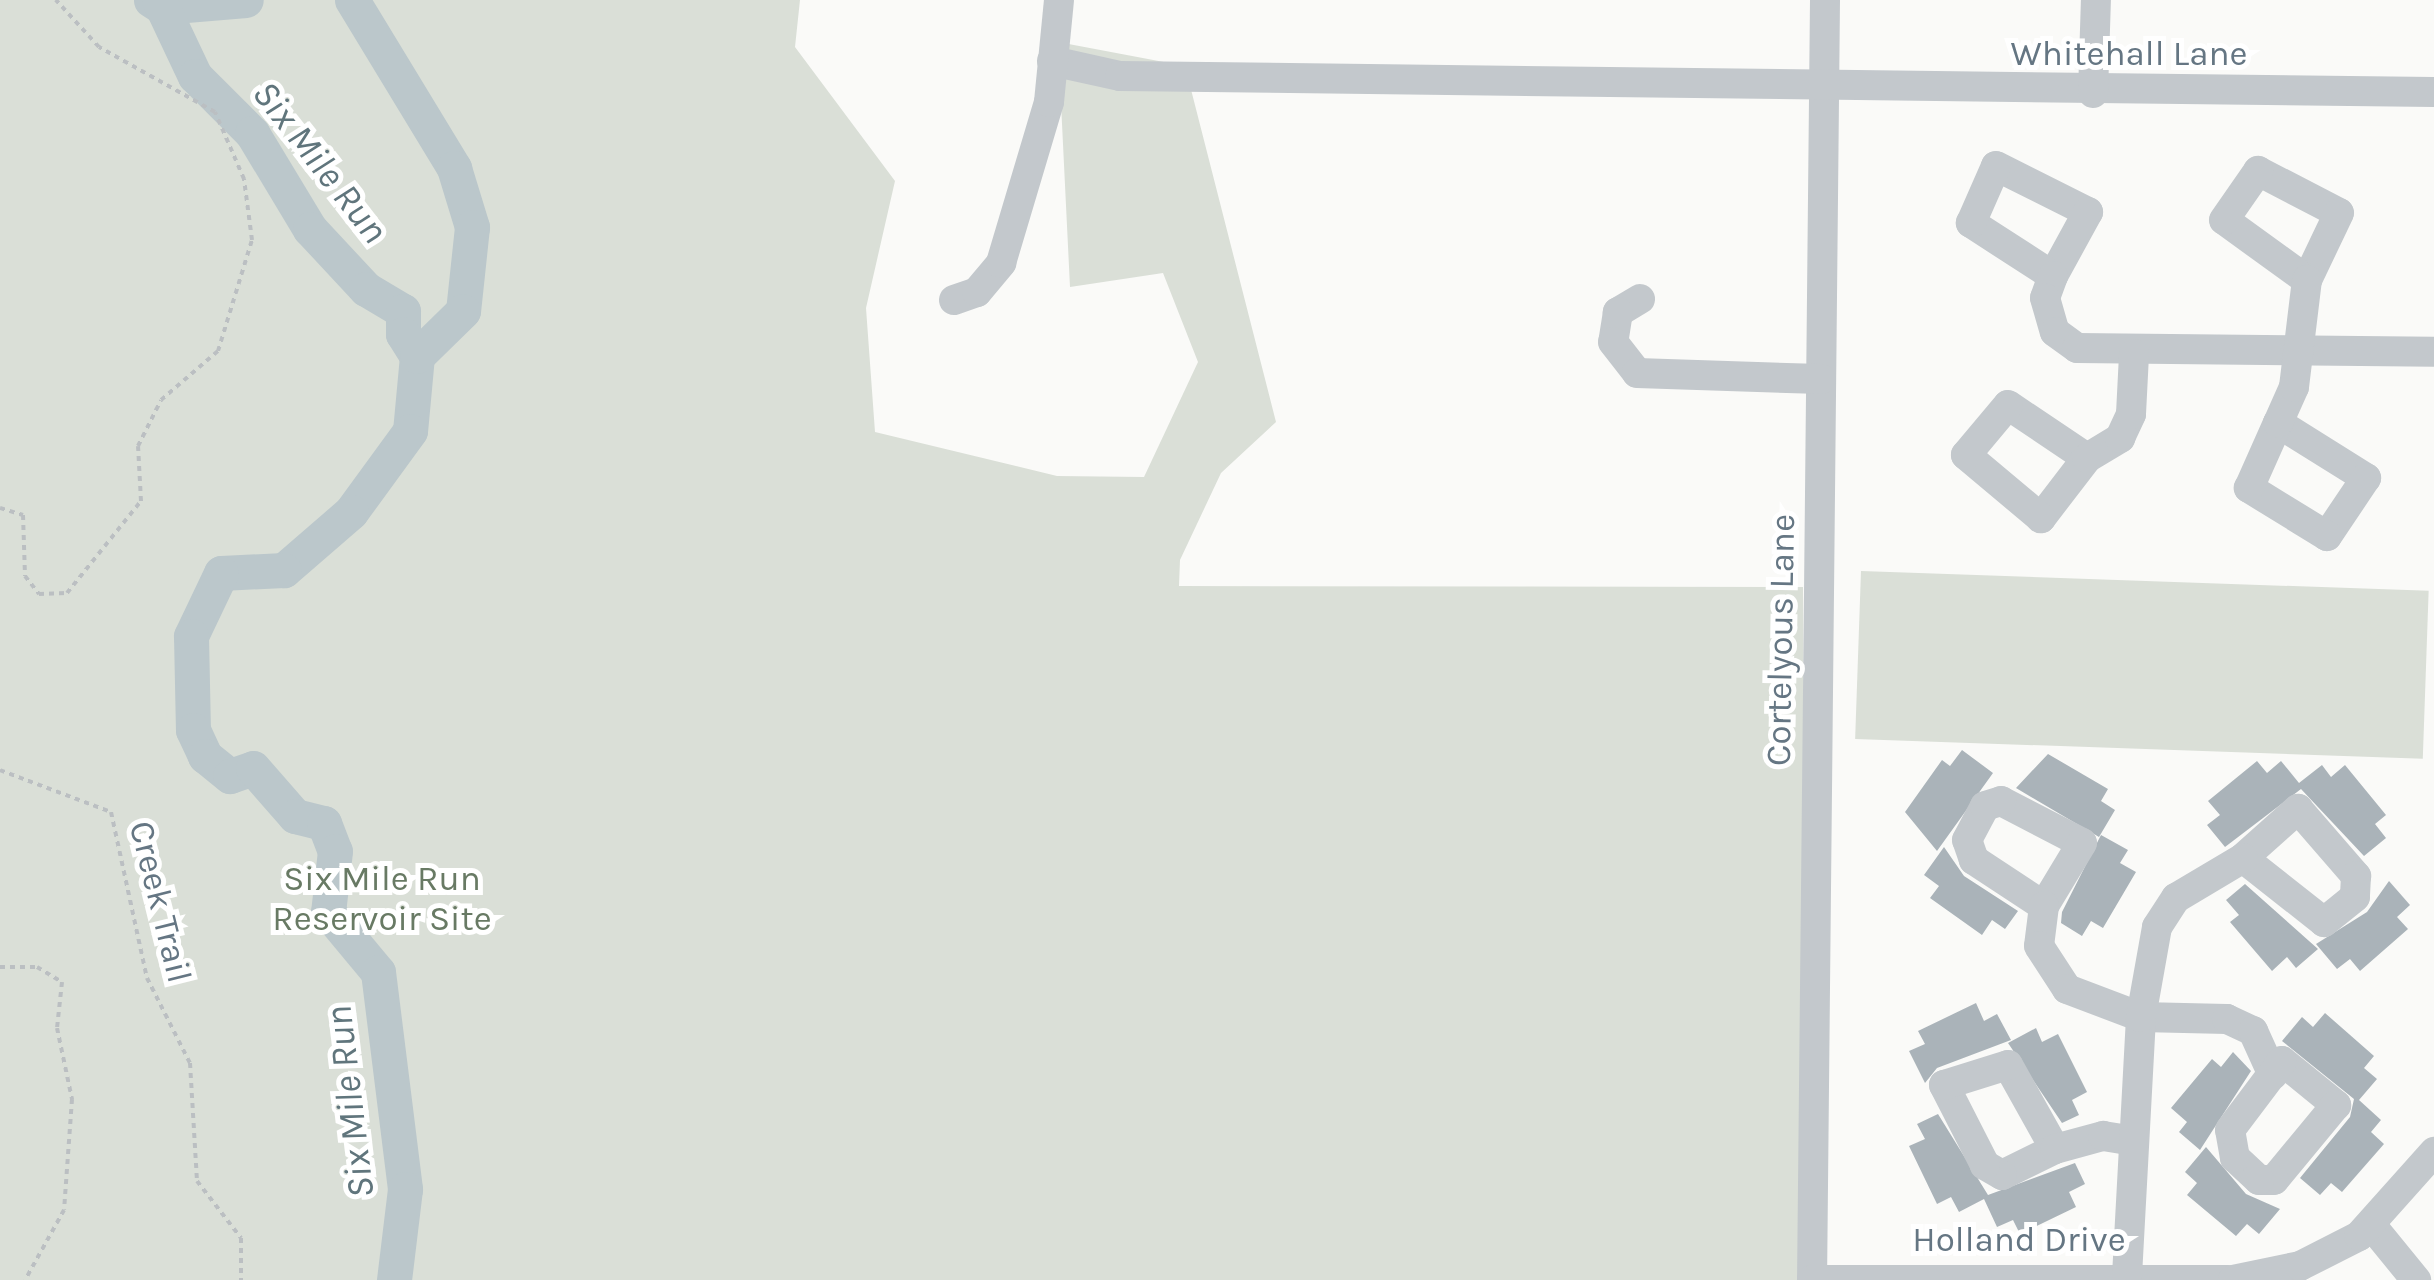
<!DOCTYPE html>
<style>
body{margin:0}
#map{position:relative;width:2434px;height:1280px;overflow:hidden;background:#fafaf8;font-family:Karla,sans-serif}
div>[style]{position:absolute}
.green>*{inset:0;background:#dadfd7;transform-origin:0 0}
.river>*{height:35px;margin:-17.5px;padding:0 17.5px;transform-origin:17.5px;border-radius:17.5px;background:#bbc7cb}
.building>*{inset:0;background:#aab3b9}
.path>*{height:4px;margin-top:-2px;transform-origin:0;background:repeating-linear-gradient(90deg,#bbbfc2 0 5px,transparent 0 10px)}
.minor>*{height:30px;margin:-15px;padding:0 15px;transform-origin:15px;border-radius:15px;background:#c3c8cc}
span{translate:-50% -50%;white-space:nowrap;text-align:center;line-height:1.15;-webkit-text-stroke:10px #fff;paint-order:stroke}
.street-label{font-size:35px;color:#657683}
.park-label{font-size:35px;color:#687a64}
.water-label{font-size:38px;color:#60757c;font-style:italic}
</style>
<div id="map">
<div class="green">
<div style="clip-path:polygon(0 0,800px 0,795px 47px,895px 181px,866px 308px,875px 432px,1057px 476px,1144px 477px,1198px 362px,1163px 273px,1070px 287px,1058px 42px,1185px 66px,1276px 422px,1221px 473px,1180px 560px,1179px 586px,1803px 587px,1807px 1280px,0 1280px)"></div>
<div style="left:1861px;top:571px;width:568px;height:168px;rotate:2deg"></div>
</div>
<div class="river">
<div style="left:151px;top:0;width:13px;rotate:32deg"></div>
<div style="left:162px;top:7px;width:84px;rotate:-4.8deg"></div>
<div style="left:159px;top:0;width:84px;rotate:64.7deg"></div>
<div style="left:195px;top:76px;width:81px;rotate:45deg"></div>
<div style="left:252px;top:133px;width:112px;rotate:58.9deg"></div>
<div style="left:310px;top:229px;width:82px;rotate:47deg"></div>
<div style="left:366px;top:289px;width:43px;rotate:30.7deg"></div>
<div style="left:403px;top:311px;width:23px;rotate:90deg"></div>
<div style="left:403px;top:334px;width:26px;rotate:58deg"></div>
<div style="left:417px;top:356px;width:75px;rotate:95.3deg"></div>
<div style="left:410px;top:431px;width:100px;rotate:126.1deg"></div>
<div style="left:351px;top:512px;width:89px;rotate:139.1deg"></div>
<div style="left:284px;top:570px;width:63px;rotate:177.3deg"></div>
<div style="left:221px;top:573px;width:70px;rotate:115.5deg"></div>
<div style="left:191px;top:636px;width:94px;rotate:88.8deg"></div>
<div style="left:193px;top:730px;width:29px;rotate:65deg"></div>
<div style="left:205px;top:756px;width:32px;rotate:39deg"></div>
<div style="left:230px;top:776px;width:24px;rotate:-19deg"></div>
<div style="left:253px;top:768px;width:64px;rotate:48.8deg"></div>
<div style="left:295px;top:816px;width:30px;rotate:14deg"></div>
<div style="left:324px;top:823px;width:30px;rotate:69deg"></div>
<div style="left:335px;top:851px;width:61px;rotate:96.5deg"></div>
<div style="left:328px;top:912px;width:78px;rotate:50.2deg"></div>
<div style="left:378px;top:972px;width:219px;rotate:82.9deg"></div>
<div style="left:405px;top:1189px;width:92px;rotate:96.9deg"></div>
<div style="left:352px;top:0;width:197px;rotate:58.7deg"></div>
<div style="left:454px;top:168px;width:62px;rotate:73deg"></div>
<div style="left:472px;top:227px;width:84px;rotate:96.1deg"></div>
<div style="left:463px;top:311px;width:64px;rotate:135.6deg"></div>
</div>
<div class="building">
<div style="clip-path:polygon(1962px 750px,1993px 773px,1937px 851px,1905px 812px,1942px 760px,1950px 766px)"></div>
<div style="clip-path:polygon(2048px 754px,2108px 789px,2101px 801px,2115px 810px,2099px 837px,2016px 788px)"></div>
<div style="clip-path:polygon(2257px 761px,2267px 773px,2281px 761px,2299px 783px,2322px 765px,2331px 777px,2345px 765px,2386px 815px,2375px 824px,2386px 838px,2364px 856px,2301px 789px,2225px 847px,2207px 825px,2220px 815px,2208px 801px)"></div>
<div style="clip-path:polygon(2101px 835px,2128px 850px,2120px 863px,2136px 872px,2103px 928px,2091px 921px,2082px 936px,2061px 923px,2062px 912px)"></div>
<div style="clip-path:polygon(1944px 847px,1964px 876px,2018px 911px,2005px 929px,1992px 920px,1982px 935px,1930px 898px,1939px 886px,1924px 875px)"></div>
<div style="clip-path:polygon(2389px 881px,2410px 905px,2397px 917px,2408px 929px,2360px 971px,2350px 959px,2337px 969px,2316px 944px,2367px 912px)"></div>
<div style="clip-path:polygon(2245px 884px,2318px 949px,2296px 968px,2287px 957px,2272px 971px,2230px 922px,2239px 915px,2226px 900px)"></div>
<div style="clip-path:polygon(1976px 1003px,1984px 1021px,1997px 1014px,2011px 1040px,1937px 1068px,1925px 1083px,1909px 1051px,1925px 1044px,1918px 1031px)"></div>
<div style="clip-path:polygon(2325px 1013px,2374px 1056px,2364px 1068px,2377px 1079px,2359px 1100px,2381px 1120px,2371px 1132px,2384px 1144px,2342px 1192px,2331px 1183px,2320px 1195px,2300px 1178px,2350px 1117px,2354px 1099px,2282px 1041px,2302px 1017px,2313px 1027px)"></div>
<div style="clip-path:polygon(2036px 1028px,2042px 1042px,2058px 1034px,2087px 1092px,2072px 1100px,2079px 1115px,2062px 1123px,2008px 1043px)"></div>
<div style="clip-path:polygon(2233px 1052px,2251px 1071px,2200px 1150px,2179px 1132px,2187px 1122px,2171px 1108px,2212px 1059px,2221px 1067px)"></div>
<div style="clip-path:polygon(1938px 1114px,1988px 1195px,2075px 1163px,2085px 1184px,2069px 1192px,2076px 1207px,2020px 1234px,2013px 1220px,1997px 1227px,1984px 1199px,1959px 1212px,1951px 1197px,1937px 1204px,1909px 1146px,1925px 1139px,1917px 1124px)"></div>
<div style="clip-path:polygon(2206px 1147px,2246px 1194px,2280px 1209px,2259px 1234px,2247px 1224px,2236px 1236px,2187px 1195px,2197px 1183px,2185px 1172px)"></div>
</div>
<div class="path">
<div style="left:0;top:508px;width:24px;rotate:17deg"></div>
<div style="left:23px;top:515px;width:61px;rotate:88.1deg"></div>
<div style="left:25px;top:576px;width:23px;rotate:52deg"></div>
<div style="left:39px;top:594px;width:28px;rotate:-2deg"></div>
<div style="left:67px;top:593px;width:118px;rotate:-51.2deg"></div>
<div style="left:141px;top:501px;width:55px;rotate:-93.1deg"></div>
<div style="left:138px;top:446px;width:51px;rotate:-63.4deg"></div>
<div style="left:161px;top:400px;width:75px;rotate:-40.7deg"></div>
<div style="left:218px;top:351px;width:116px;rotate:-73deg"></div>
<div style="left:252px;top:240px;width:62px;rotate:-97.5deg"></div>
<div style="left:244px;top:179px;width:73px;rotate:-113.4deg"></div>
<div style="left:215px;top:112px;width:133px;rotate:-150.7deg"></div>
<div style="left:99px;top:47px;width:64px;rotate:-132.5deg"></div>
<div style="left:0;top:770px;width:119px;rotate:20.7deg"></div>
<div style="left:111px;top:812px;width:170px;rotate:77.8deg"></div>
<div style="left:147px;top:978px;width:95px;rotate:63.2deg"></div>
<div style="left:190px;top:1063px;width:118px;rotate:86.6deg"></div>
<div style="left:197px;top:1181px;width:72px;rotate:52.3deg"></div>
<div style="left:241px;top:1238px;width:42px;rotate:90deg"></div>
<div style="left:0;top:967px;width:37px"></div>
<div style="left:37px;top:967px;width:29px;rotate:31deg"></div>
<div style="left:62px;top:982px;width:46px;rotate:96.2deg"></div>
<div style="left:57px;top:1028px;width:73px;rotate:78.1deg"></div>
<div style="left:72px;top:1099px;width:111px;rotate:94.1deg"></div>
<div style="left:64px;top:1210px;width:80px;rotate:119.1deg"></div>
</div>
<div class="minor">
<div style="left:1825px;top:0;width:1280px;rotate:90.58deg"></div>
<div style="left:1812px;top:1280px;width:416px"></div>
<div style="left:1052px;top:61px;width:70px;rotate:12.4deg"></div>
<div style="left:1120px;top:76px;width:1314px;rotate:0.7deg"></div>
<div style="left:2093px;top:93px;width:93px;rotate:-88.2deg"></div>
<div style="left:1996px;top:166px;width:103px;rotate:26.6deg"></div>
<div style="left:2088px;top:212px;width:73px;rotate:118.7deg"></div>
<div style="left:2053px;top:276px;width:98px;rotate:-147.1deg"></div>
<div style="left:1971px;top:223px;width:62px;rotate:-66.3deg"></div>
<div style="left:2258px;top:171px;width:91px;rotate:27.4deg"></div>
<div style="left:2339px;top:213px;width:74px;rotate:115.5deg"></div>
<div style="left:2307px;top:280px;width:102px;rotate:-144.1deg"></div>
<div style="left:2224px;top:220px;width:60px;rotate:-55.2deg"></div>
<div style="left:2053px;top:276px;width:23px;rotate:110deg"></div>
<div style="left:2045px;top:298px;width:35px;rotate:74deg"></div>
<div style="left:2055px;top:332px;width:27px;rotate:36deg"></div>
<div style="left:2077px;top:348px;width:357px;rotate:0.6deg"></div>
<div style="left:1640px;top:299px;width:26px;rotate:149deg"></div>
<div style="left:1618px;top:312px;width:30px;rotate:99deg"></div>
<div style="left:1613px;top:342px;width:39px;rotate:52deg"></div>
<div style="left:1637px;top:373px;width:184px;rotate:1.9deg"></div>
<div style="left:954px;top:300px;width:24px;rotate:-19deg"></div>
<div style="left:977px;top:292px;width:38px;rotate:-50deg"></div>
<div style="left:1001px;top:263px;width:168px;rotate:-73.4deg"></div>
<div style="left:1049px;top:102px;width:102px;rotate:-84.4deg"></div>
<div style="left:2008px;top:405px;width:95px;rotate:33.9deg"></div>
<div style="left:2087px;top:458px;width:76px;rotate:127.5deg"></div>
<div style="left:2041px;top:518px;width:98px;rotate:-140deg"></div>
<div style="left:1966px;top:455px;width:65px;rotate:-50deg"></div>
<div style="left:2278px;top:423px;width:104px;rotate:32deg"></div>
<div style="left:2366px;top:478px;width:70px;rotate:123.9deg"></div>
<div style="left:2327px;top:536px;width:92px;rotate:-148.4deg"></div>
<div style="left:2249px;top:488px;width:71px;rotate:-66deg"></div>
<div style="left:2278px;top:423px;width:39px;rotate:-66deg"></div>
<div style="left:2294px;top:387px;width:108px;rotate:-83.1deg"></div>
<div style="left:2087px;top:458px;width:39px;rotate:-31deg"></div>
<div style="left:2120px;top:438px;width:26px;rotate:-65deg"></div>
<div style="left:2131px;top:414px;width:60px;rotate:-87.1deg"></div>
<div style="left:2001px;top:801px;width:91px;rotate:27.4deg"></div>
<div style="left:2082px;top:843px;width:74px;rotate:121.1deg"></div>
<div style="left:2044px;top:906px;width:84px;rotate:-146.7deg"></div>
<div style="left:1974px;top:860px;width:21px;rotate:-109deg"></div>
<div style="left:1967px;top:840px;width:38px;rotate:-62deg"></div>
<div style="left:1985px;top:806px;width:17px;rotate:-17deg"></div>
<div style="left:2298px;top:809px;width:89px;rotate:49.1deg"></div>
<div style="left:2356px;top:876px;width:21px;rotate:93deg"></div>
<div style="left:2355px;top:897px;width:40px;rotate:141deg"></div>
<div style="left:2324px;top:922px;width:103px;rotate:-141.7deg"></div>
<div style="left:2243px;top:858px;width:74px;rotate:-41.7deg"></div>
<div style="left:2044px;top:906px;width:40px;rotate:97.1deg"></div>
<div style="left:2039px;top:946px;width:51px;rotate:56.9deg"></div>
<div style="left:2067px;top:989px;width:79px;rotate:20.7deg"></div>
<div style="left:2141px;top:1017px;width:86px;rotate:1.3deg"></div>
<div style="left:2227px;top:1019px;width:29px;rotate:25deg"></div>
<div style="left:2253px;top:1031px;width:48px;rotate:65.6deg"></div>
<div style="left:2282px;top:1061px;width:70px;rotate:39.2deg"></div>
<div style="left:2336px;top:1105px;width:97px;rotate:129.6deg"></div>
<div style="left:2274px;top:1180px;width:15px;rotate:180deg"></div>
<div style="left:2259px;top:1180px;width:33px;rotate:-137deg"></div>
<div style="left:2235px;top:1158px;width:28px;rotate:-100deg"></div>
<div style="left:2230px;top:1130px;width:86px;rotate:-53deg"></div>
<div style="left:2008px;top:1065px;width:96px;rotate:60.8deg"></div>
<div style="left:2055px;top:1149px;width:59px;rotate:153.9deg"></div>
<div style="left:2002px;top:1175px;width:20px;rotate:-150deg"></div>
<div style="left:1985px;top:1165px;width:90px;rotate:-117.1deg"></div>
<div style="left:1944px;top:1085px;width:67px;rotate:-17.4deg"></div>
<div style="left:2055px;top:1149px;width:50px;rotate:-15.2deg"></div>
<div style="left:2103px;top:1136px;width:31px;rotate:9deg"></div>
<div style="left:2372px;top:1226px;width:70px;rotate:50.8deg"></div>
<div style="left:2127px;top:1276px;width:259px;rotate:-86.9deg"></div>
<div style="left:2141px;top:1017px;width:91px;rotate:-79.9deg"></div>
<div style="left:2157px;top:927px;width:35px;rotate:-57deg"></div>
<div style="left:2176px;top:898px;width:78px;rotate:-30.8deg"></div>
<div style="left:2233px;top:1280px;width:68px;rotate:-11.8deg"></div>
<div style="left:2300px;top:1266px;width:66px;rotate:-27deg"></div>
<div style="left:2359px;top:1236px;width:113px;rotate:-48.2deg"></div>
</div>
<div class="street-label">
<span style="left:2129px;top:54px">Whitehall Lane</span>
<span style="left:1781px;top:640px;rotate:-89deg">Cortelyous Lane</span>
<span style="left:160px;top:902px;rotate:76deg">Creek Trail</span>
<span style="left:2019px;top:1240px">Holland Drive</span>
</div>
<div class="park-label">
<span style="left:382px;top:899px">Six Mile Run<br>Reservoir Site</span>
</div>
<div class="water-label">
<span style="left:320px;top:162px;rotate:52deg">Six Mile Run</span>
<span style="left:350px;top:1102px;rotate:-97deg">Six Mile Run</span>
</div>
</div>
